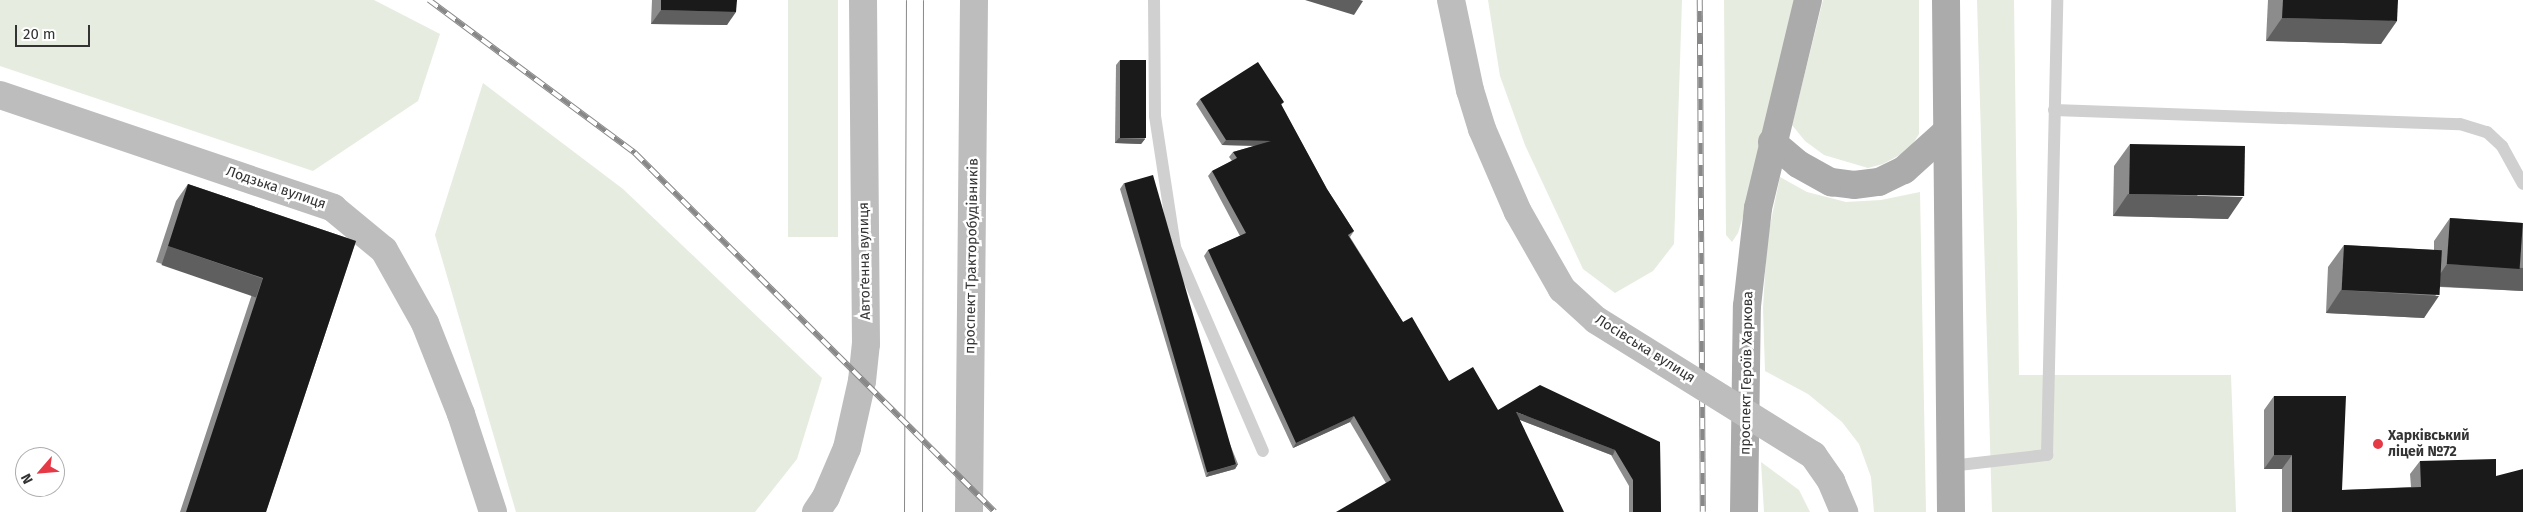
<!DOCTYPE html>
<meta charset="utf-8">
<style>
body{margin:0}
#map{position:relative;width:2523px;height:512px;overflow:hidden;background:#fff;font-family:"Fira Sans",sans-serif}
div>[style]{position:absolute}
.green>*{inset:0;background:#e6ecdf;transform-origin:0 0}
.lane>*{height:12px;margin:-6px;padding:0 6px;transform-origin:6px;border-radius:6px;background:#d0d0d0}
.secondary>*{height:28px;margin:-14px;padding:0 14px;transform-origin:14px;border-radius:14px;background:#bdbdbd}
.primary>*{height:28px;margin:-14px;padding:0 14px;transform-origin:14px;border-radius:14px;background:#ababab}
.tram>*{height:1px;margin:-0.5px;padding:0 0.5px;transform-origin:0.5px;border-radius:0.5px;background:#888}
.rail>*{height:5.5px;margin-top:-2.75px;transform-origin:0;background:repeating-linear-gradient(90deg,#fff 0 11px,#888 0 22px);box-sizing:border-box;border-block:1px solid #888}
.secondary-bridge>*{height:28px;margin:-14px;padding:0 14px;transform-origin:14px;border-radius:14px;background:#bdbdbd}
.wall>*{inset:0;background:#8c8c8c}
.shaded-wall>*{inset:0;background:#5f5f5f;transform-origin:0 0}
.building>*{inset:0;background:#1a1a1a;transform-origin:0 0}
.dots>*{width:14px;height:14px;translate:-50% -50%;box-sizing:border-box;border:2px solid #fff;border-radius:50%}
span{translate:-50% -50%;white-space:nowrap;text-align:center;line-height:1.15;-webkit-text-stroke:5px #fff;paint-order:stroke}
.street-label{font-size:14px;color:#333}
.poi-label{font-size:14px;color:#333;font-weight:700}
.left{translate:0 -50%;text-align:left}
.north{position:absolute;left:15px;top:447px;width:50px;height:50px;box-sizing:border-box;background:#fff;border:1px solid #adadad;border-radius:50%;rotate:243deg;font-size:14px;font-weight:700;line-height:20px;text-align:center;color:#333}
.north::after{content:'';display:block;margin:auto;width:18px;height:22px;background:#e63946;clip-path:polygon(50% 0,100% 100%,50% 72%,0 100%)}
.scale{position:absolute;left:15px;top:25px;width:75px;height:22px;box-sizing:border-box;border:2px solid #333;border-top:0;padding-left:6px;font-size:15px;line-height:18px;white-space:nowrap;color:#333;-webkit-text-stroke:4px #fff;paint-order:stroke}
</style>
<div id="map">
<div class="green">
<div style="clip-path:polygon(0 0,374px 0,440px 34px,418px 101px,313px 171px,0 66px)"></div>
<div style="left:788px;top:0;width:50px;height:237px"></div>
<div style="clip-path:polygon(1488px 0,1682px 0,1674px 244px,1653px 271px,1615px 293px,1583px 269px,1525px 145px,1500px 76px)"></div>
<div style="clip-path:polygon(1724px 0,1795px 0,1744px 213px,1738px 233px,1732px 242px,1726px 235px)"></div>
<div style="clip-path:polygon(1823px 0,1919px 0,1919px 134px,1909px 150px,1883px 164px,1868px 168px,1824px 155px,1805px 141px,1792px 125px)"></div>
<div style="clip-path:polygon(1977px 0,2014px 0,2019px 375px,2231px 375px,2236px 512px,1992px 512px)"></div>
<div style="clip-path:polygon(483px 83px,623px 189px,822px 378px,797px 459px,755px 512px,516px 512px,435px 235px)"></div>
<div style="clip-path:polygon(1780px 177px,1807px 192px,1846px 202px,1881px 200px,1920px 192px,1926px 512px,1874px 512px,1871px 477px,1859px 444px,1842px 422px,1808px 394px,1765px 371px,1763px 308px,1767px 240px)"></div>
<div style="clip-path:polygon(1761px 462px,1799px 490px,1810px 512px,1764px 512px)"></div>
</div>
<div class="lane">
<div style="left:1154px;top:0;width:116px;rotate:89.5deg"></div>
<div style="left:1155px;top:116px;width:133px;rotate:81.3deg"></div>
<div style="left:1175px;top:247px;width:222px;rotate:66.7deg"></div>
<div style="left:2054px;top:110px;width:406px;rotate:2deg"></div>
<div style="left:2460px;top:124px;width:28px;rotate:17deg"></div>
<div style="left:2487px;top:132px;width:21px;rotate:43deg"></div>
<div style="left:2502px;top:146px;width:43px;rotate:61.1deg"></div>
<div style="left:1950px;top:466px;width:98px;rotate:-6.5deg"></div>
<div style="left:2047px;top:455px;width:455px;rotate:-88.7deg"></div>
</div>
<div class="secondary">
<div style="left:1451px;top:0;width:92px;rotate:78.1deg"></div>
<div style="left:1470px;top:90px;width:41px;rotate:72.9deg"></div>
<div style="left:1482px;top:129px;width:90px;rotate:66.6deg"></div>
<div style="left:1518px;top:212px;width:89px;rotate:60.3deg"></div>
<div style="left:0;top:95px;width:352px;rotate:18.7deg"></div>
<div style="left:333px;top:208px;width:66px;rotate:39.5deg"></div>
<div style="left:384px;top:250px;width:84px;rotate:60.7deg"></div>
<div style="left:425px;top:323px;width:98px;rotate:68.4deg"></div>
<div style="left:461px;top:414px;width:103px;rotate:71.9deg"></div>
<div style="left:1813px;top:455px;width:32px;rotate:55deg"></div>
<div style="left:1831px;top:481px;width:34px;rotate:67deg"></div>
<div style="left:816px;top:512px;width:18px;rotate:-56deg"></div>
<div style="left:826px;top:497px;width:53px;rotate:-66.8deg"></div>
<div style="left:847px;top:448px;width:69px;rotate:-77.4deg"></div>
<div style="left:862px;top:381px;width:37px;rotate:-84deg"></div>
<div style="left:866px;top:344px;width:344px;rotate:-90.5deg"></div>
<div style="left:969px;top:512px;width:512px;rotate:-89.44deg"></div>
</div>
<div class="primary">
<div style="left:1946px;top:0;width:512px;rotate:89.44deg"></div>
<div style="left:1772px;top:142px;width:34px;rotate:40deg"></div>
<div style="left:1798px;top:164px;width:38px;rotate:29deg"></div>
<div style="left:1831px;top:182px;width:23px;rotate:7deg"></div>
<div style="left:1854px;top:185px;width:25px;rotate:-7deg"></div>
<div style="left:1879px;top:182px;width:28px;rotate:-26deg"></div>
<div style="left:1904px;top:170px;width:55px;rotate:-42.1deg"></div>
<div style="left:1744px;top:512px;width:206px;rotate:-89.2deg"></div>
<div style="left:1747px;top:306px;width:99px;rotate:-83.6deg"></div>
<div style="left:1758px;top:208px;width:214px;rotate:-76.5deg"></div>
</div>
<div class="tram">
<div style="left:904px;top:512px;width:512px;rotate:-89.78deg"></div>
<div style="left:922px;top:512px;width:512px;rotate:-89.89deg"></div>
</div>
<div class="rail">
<div style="left:429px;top:0;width:257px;rotate:36.6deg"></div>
<div style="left:635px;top:153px;width:508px;rotate:44.92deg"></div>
<div style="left:1700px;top:0;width:512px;rotate:89.66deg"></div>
</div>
<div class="secondary-bridge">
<div style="left:1562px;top:289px;width:46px;rotate:42.4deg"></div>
<div style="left:1596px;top:320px;width:256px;rotate:31.9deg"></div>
</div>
<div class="wall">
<div style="clip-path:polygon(652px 0,737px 0,727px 25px,651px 24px)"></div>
<div style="clip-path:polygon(2268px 0,2398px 0,2381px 44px,2266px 41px)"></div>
<div style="clip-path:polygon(1120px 60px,1145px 139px,1141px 144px,1115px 143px,1116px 65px)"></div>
<div style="clip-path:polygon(1200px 99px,1284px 102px,1281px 105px,1327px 189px,1354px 231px,1350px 237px,1403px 322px,1449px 381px,1498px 410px,1660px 442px,1661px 512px,1629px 512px,1629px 486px,1611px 455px,1520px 420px,1386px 483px,1350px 422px,1293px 448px,1204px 256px,1208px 250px,1240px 236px,1208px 176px,1212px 171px,1232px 161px,1229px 157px,1233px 152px,1254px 146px,1222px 145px,1196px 104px)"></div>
<div style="clip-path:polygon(2130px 144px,2228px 219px,2113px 216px,2114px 166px)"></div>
<div style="clip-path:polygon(1124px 183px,1238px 464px,1235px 469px,1206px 477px,1120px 189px)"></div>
<div style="clip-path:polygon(188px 184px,356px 241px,266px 512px,180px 512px,252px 294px,156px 262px,176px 201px)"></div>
<div style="clip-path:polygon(2450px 218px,2523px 223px,2523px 291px,2440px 287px,2424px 318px,2326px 313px,2328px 267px,2344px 245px,2434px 250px,2434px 241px)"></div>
<div style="clip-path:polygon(2274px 396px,2342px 490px,2411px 487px,2410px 474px,2420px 461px,2496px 476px,2523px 512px,2282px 512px,2282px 469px,2264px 469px,2264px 410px)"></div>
</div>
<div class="shaded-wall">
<div style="clip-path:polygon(1305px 0,1360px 0,1363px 1px,1354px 15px)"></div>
<div style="clip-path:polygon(661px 10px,736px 12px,727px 25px,651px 24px)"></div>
<div style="clip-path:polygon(2282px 18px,2397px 21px,2381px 44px,2266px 41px)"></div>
<div style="clip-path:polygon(1119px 138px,1145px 139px,1141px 144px,1115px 143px)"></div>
<div style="clip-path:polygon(1226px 140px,1271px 141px,1267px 146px,1222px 145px)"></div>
<div style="clip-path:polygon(2128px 194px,2243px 197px,2228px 219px,2113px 216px)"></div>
<div style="left:168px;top:246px;width:100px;height:20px;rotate:19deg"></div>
<div style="clip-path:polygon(2447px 264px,2523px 268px,2523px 291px,2432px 286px)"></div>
<div style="clip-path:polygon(2341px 290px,2439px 296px,2424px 318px,2326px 313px)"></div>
<div style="left:1516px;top:412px;width:106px;height:6px;rotate:21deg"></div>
<div style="clip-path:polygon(1354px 416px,1350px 422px,1293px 448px,1296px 443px)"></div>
<div style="clip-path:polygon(2274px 455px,2292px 455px,2282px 469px,2264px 469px)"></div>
<div style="clip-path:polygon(1238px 464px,1235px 469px,1206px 477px,1209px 472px)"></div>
</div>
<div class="building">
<div style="clip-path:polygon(661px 0,737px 0,736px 12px,661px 10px)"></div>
<div style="clip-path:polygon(2283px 0,2398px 0,2397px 21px,2282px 18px)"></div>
<div style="left:1120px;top:60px;width:26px;height:78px"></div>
<div style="clip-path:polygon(1258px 62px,1284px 102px,1281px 104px,1327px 189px,1354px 231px,1348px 235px,1403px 322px,1412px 317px,1449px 381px,1473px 367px,1498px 410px,1540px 385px,1660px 442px,1661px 512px,1633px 512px,1633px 480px,1615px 450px,1516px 412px,1564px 512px,1336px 512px,1391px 480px,1354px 416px,1296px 443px,1208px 250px,1246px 233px,1212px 171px,1237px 158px,1233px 152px,1271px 141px,1226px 140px,1200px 99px)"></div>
<div style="left:2130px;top:144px;width:115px;height:50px;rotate:1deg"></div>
<div style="left:1153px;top:175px;width:301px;height:30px;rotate:74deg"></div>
<div style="clip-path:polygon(188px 184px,356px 241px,266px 512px,186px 512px,263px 278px,168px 246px)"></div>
<div style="left:2450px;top:218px;width:73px;height:46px;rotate:4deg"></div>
<div style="left:2344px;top:245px;width:98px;height:45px;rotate:3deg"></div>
<div style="clip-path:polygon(2274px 396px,2346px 396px,2342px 490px,2421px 487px,2420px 461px,2496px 459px,2496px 476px,2523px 469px,2523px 512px,2292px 512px,2292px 455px,2274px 455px)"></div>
</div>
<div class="dots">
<div style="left:2378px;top:444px;background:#e63946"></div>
</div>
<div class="street-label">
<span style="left:276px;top:188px;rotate:19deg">Лодзька вулиця</span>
<span style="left:972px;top:256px;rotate:-89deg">проспект Тракторобудівників</span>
<span style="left:865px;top:261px;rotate:-91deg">Автоґенна вулиця</span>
<span style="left:1645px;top:349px;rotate:32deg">Лосівська вулиця</span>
<span style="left:1747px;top:373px;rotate:-89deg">проспект Героїв Харкова</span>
</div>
<div class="poi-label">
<span class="left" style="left:2388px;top:444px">Харківський<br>ліцей №72</span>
</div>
<div class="north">N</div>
<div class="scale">20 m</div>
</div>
